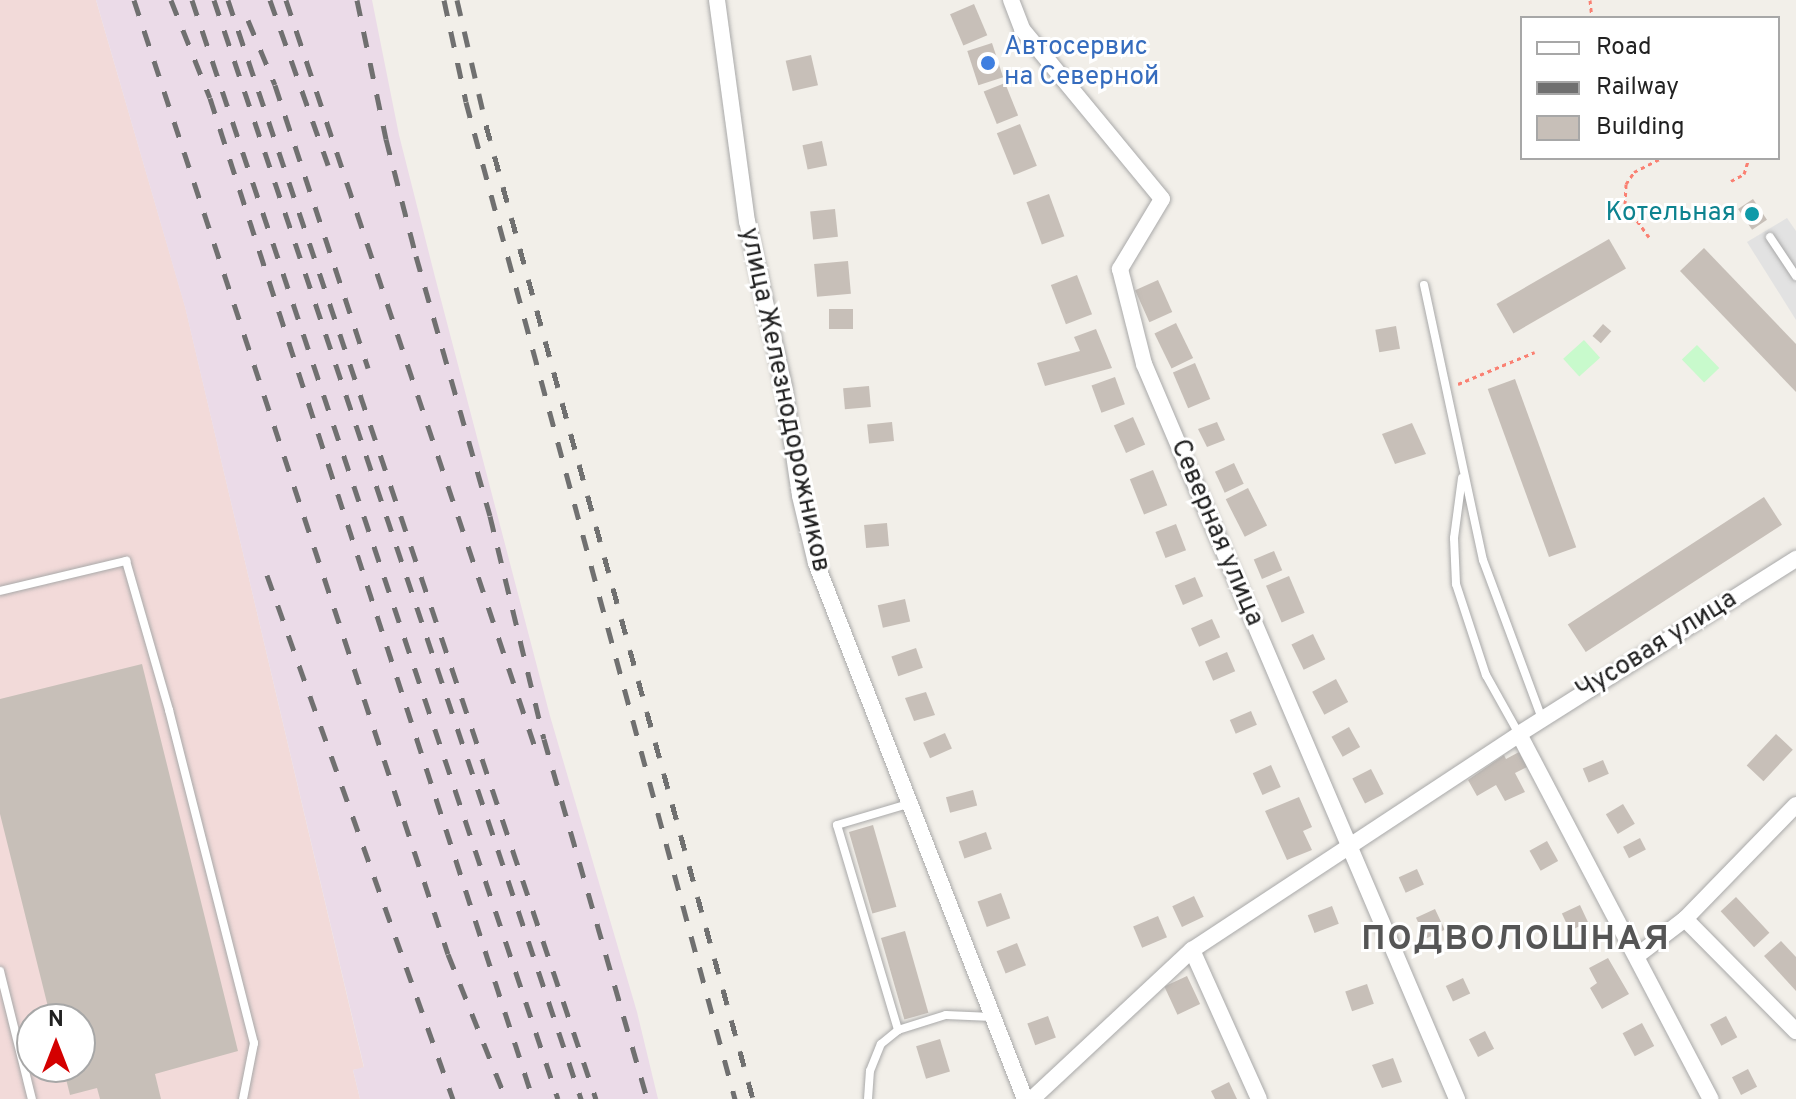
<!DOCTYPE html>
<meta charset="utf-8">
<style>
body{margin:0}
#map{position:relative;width:1796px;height:1099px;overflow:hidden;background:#f2efe9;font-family:Overpass,sans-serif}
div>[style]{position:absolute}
.commercial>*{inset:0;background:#f2dad9}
.industrial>*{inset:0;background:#ebdbe8}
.park>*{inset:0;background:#c8facc;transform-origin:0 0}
.parking>*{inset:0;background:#e2e2e2}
.building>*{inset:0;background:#c7bfb8;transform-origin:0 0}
.path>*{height:3px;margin-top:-1.5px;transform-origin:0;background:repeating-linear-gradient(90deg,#fa8072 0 4px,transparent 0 8px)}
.roads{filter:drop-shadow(0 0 2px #a9a9a9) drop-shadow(0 0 2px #a9a9a9)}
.service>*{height:8px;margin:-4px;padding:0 4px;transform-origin:4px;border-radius:4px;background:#fff}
.minor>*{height:16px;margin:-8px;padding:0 8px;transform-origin:8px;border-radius:8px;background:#fff}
.rail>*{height:5px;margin-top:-2.5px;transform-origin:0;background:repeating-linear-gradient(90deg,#707070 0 16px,transparent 0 32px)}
.dots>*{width:22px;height:22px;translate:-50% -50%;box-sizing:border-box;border:4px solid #fff;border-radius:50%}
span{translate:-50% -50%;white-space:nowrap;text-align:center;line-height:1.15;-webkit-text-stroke:6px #fff;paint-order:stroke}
.shop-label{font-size:26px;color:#366cbe}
.left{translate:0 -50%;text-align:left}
.culture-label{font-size:26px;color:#0d838f}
.right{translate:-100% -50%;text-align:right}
.street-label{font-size:26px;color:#222}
.district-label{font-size:34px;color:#555;font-weight:700;letter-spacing:2px}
.legend{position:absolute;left:1520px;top:16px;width:260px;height:144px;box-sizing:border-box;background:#fff;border:2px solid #a7a7a7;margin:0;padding:10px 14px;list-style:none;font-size:24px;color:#222}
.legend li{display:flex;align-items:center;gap:16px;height:40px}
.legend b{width:40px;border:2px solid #a7a7a7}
.north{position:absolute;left:16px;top:1003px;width:80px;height:80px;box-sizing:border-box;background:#fff;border:2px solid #a7a7a7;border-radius:50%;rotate:0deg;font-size:22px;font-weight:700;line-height:32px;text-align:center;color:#222}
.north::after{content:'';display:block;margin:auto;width:28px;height:36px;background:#d40000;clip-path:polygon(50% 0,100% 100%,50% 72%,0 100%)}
</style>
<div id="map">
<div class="commercial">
<div style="clip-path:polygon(evenodd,0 0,96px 0,185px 306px,364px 1068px,353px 1070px,360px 1099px,0 1099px,0 0,32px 1019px,80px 1019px,80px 1067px,32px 1067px,32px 1019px)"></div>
</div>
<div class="industrial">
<div style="clip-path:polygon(96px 0,372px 0,399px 135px,435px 277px,550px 716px,637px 1012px,658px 1099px,360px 1099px,353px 1070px,364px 1067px,185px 307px)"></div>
</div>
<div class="park">
<div style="left:1584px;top:340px;width:24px;height:28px;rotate:48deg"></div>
<div style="left:1697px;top:345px;width:32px;height:21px;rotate:46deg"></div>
</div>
<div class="parking">
<div style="clip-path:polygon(1787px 218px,1796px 231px,1796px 320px,1747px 242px)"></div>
</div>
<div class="building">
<div style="left:974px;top:4px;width:34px;height:26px;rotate:67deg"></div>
<div style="left:992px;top:43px;width:36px;height:26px;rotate:72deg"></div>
<div style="left:811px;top:55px;width:31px;height:26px;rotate:77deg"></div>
<div style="left:1005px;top:83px;width:35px;height:23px;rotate:68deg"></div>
<div style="left:1020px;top:124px;width:45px;height:25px;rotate:68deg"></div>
<div style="left:822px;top:141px;width:25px;height:20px;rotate:78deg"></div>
<div style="left:1049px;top:194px;width:45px;height:24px;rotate:70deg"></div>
<div style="left:1753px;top:199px;width:25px;height:18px;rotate:56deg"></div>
<div style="left:835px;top:209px;width:28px;height:25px;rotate:84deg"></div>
<div style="left:1609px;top:239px;width:34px;height:130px;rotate:60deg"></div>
<div style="clip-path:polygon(1704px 248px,1796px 344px,1796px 392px,1680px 271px)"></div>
<div style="left:848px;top:261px;width:33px;height:34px;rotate:85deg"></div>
<div style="left:1077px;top:275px;width:42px;height:28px;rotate:69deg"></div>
<div style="left:1158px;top:280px;width:35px;height:25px;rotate:66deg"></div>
<div style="left:829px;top:309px;width:24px;height:20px"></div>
<div style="left:1176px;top:323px;width:39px;height:24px;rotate:64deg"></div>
<div style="left:1603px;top:324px;width:11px;height:16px;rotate:41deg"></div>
<div style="left:1396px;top:326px;width:23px;height:21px;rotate:80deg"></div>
<div style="clip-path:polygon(1096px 329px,1112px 368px,1045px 386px,1037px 363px,1080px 351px,1074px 337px)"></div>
<div style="left:1195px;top:363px;width:39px;height:24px;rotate:67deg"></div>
<div style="left:1115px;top:377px;width:29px;height:25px;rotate:70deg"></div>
<div style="left:1515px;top:379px;width:179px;height:29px;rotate:70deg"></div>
<div style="left:869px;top:386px;width:21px;height:26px;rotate:85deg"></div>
<div style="left:1133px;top:417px;width:30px;height:21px;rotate:66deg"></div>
<div style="left:892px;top:422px;width:19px;height:25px;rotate:84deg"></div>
<div style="clip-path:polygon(1217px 422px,1225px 440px,1207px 447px,1198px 429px)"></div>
<div style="clip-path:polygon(1412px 423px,1426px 454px,1395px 464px,1382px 434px)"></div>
<div style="left:1234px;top:463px;width:23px;height:21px;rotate:65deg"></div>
<div style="left:1153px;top:470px;width:38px;height:25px;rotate:68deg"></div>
<div style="left:1248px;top:488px;width:42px;height:25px;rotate:63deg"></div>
<div style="left:1764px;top:497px;width:33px;height:234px;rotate:57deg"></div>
<div style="left:887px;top:523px;width:23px;height:23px;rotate:85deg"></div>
<div style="left:1176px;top:524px;width:28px;height:22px;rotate:69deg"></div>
<div style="left:1274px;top:551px;width:21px;height:22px;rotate:67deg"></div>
<div style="left:1289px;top:576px;width:40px;height:25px;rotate:67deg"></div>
<div style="left:1195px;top:577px;width:21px;height:22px;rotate:67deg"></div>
<div style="left:905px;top:599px;width:23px;height:28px;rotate:77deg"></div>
<div style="left:1212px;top:619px;width:20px;height:23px;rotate:66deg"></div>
<div style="left:1313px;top:634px;width:28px;height:24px;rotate:64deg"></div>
<div style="left:916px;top:648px;width:21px;height:26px;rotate:71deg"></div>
<div style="left:1227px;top:652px;width:21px;height:24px;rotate:67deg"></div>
<div style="clip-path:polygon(142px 664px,238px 1051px,155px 1074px,161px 1099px,100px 1099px,97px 1088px,70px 1095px,63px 1067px,80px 1067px,80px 1019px,51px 1019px,0 814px,0 699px)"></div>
<div style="left:1336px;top:679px;width:26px;height:27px;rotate:62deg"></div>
<div style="clip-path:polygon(926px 692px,935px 715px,914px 721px,905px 698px)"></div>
<div style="left:1251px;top:711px;width:15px;height:23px;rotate:67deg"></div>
<div style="left:1349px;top:727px;width:23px;height:20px;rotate:61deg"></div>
<div style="left:945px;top:733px;width:17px;height:24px;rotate:66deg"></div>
<div style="left:1776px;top:734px;width:23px;height:43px;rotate:43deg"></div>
<div style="clip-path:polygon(1519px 752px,1527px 767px,1515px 773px,1525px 792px,1505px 801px,1496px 785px,1477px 796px,1468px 780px,1504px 755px,1506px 759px)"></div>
<div style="left:1603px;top:760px;width:15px;height:22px;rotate:67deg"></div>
<div style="left:1271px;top:765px;width:24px;height:20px;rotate:66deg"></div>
<div style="left:1371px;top:769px;width:28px;height:21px;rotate:63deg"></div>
<div style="left:973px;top:790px;width:16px;height:28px;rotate:75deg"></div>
<div style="clip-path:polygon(1299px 797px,1312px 827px,1303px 831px,1312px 850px,1287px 860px,1265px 811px)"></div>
<div style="left:1623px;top:804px;width:23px;height:20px;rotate:59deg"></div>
<div style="left:873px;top:825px;width:85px;height:25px;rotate:74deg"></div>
<div style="left:986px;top:832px;width:18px;height:29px;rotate:71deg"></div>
<div style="left:1640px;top:838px;width:13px;height:19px;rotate:63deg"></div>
<div style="left:1547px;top:841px;width:23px;height:20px;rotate:61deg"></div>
<div style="left:1417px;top:869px;width:17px;height:20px;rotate:66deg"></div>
<div style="left:1001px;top:893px;width:27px;height:25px;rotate:70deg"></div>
<div style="left:1194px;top:896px;width:23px;height:24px;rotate:65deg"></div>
<div style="left:1736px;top:897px;width:49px;height:21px;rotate:47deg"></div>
<div style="left:1580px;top:905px;width:19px;height:20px;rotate:65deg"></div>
<div style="left:1332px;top:906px;width:19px;height:26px;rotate:69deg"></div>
<div style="left:1435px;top:909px;width:23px;height:21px;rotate:65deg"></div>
<div style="left:1158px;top:916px;width:23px;height:27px;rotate:67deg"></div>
<div style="left:905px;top:931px;width:85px;height:25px;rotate:74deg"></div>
<div style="clip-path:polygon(1781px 941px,1796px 957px,1796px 991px,1764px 956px)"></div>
<div style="left:1017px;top:943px;width:24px;height:22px;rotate:68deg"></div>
<div style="clip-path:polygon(1608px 958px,1629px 994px,1602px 1009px,1590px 988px,1597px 983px,1589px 968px)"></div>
<div style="left:1187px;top:976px;width:31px;height:25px;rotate:65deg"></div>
<div style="left:1463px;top:978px;width:17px;height:19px;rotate:65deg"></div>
<div style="left:1367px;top:984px;width:21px;height:23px;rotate:71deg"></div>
<div style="left:1048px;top:1016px;width:23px;height:22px;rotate:70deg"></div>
<div style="left:1726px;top:1016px;width:24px;height:18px;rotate:62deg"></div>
<div style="left:1642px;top:1023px;width:26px;height:22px;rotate:62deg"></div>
<div style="left:1485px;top:1031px;width:20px;height:18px;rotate:63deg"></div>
<div style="left:940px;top:1039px;width:34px;height:25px;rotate:73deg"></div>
<div style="clip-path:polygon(1393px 1058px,1402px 1082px,1382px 1088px,1372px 1065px)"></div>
<div style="left:1748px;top:1069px;width:20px;height:18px;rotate:63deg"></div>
<div style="clip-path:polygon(1229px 1082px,1237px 1099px,1215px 1099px,1211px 1091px)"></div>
</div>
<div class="path">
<div style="left:1590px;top:0;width:18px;rotate:84deg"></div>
<div style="left:1731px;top:181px;width:15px;rotate:-28deg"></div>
<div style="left:1744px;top:174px;width:17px;rotate:-73deg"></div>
<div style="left:1649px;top:237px;width:41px;rotate:-126deg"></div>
<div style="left:1625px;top:204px;width:20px;rotate:-87deg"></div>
<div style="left:1626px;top:184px;width:14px;rotate:-56deg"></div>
<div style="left:1634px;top:172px;width:30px;rotate:-27deg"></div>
<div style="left:1458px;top:384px;width:83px;rotate:-22.6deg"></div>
</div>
<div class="roads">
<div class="service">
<div style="left:1770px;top:237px;width:47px;rotate:56.3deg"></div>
<div style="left:1424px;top:285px;width:281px;rotate:77.9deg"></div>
<div style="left:1483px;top:560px;width:170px;rotate:69.6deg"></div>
<div style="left:1462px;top:478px;width:61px;rotate:97.6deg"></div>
<div style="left:1454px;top:538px;width:46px;rotate:87.5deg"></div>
<div style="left:1456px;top:584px;width:96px;rotate:71.8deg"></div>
<div style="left:1486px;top:675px;width:68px;rotate:60.8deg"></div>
<div style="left:0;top:591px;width:130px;rotate:-13.4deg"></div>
<div style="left:126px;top:561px;width:155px;rotate:73.9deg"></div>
<div style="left:169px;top:710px;width:344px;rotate:75.7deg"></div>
<div style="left:254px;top:1043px;width:57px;rotate:101.1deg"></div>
<div style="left:908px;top:804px;width:74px;rotate:163.5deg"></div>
<div style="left:837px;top:825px;width:214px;rotate:73.4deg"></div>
<div style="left:898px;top:1030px;width:50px;rotate:-17.4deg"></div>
<div style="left:946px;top:1015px;width:46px;rotate:2.5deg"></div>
<div style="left:0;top:971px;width:132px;rotate:76deg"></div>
<div style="left:868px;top:1099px;width:28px;rotate:-86deg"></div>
<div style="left:870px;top:1071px;width:29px;rotate:-68deg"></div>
<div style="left:881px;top:1044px;width:22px;rotate:-39deg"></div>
</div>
<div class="minor">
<div style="left:717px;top:0;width:223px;rotate:82.3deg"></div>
<div style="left:747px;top:221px;width:170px;rotate:77.4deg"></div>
<div style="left:784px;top:387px;width:110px;rotate:81.6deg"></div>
<div style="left:800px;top:496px;width:69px;rotate:76.6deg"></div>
<div style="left:816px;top:563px;width:575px;rotate:68.7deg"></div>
<div style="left:1011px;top:0;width:31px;rotate:69deg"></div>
<div style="left:1022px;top:29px;width:220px;rotate:50.5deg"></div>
<div style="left:1162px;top:199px;width:82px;rotate:121deg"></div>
<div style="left:1120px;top:269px;width:98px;rotate:75.8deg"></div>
<div style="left:1144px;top:364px;width:799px;rotate:66.93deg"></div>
<div style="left:1519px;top:734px;width:412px;rotate:62.3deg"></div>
<div style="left:1685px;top:919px;width:158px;rotate:45.3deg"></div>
<div style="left:1192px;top:950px;width:163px;rotate:65.8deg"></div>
<div style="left:1638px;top:955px;width:59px;rotate:-37.5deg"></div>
<div style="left:1685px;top:919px;width:159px;rotate:-45.8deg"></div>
<div style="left:1032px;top:1099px;width:219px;rotate:-43deg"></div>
<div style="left:1192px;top:950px;width:392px;rotate:-33.4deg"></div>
<div style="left:1519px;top:734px;width:328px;rotate:-32.3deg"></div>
</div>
</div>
<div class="rail">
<div style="left:134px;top:0;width:1004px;rotate:71.78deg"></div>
<div style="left:448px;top:954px;width:156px;rotate:68.2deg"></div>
<div style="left:171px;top:0;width:105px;rotate:68.3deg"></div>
<div style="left:210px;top:98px;width:1052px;rotate:72.12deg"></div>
<div style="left:192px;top:0;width:1158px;rotate:71.58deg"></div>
<div style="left:214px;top:0;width:1159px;rotate:71.53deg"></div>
<div style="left:228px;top:0;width:1159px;rotate:71.49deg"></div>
<div style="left:270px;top:0;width:175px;rotate:70.6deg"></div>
<div style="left:286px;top:0;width:797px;rotate:71.57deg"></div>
<div style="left:357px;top:0;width:142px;rotate:78.2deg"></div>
<div style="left:386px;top:139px;width:121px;rotate:75.6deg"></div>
<div style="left:416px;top:256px;width:270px;rotate:74.1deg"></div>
<div style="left:490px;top:516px;width:229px;rotate:76.4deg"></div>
<div style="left:544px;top:739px;width:374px;rotate:74deg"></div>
<div style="left:444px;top:0;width:104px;rotate:77.8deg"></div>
<div style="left:466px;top:102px;width:1033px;rotate:74.9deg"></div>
<div style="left:457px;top:0;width:128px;rotate:76.9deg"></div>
<div style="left:486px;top:125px;width:1010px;rotate:74.67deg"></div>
<div style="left:248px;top:20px;width:70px;rotate:67.4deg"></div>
<div style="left:275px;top:85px;width:298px;rotate:71.8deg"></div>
<div style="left:267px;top:575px;width:556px;rotate:70.46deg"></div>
</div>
<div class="dots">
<div style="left:988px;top:63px;background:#3f7fe0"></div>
<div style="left:1752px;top:214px;background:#0f9aa8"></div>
</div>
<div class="shop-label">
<span class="left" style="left:1004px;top:63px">Автосервис<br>на Северной</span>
</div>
<div class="culture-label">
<span class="right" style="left:1736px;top:214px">Котельная</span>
</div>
<div class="street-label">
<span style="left:784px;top:400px;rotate:78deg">улица Железнодорожников</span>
<span style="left:1216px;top:533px;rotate:67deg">Северная улица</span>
<span style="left:1657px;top:646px;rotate:-32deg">Чусовая улица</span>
</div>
<div class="district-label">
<span style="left:1516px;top:941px">ПОДВОЛОШНАЯ</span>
</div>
<ul class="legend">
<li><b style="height:10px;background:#fff"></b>Road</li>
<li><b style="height:10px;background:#707070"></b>Railway</li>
<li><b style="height:22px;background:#c7bfb8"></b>Building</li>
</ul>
<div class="north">N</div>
</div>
